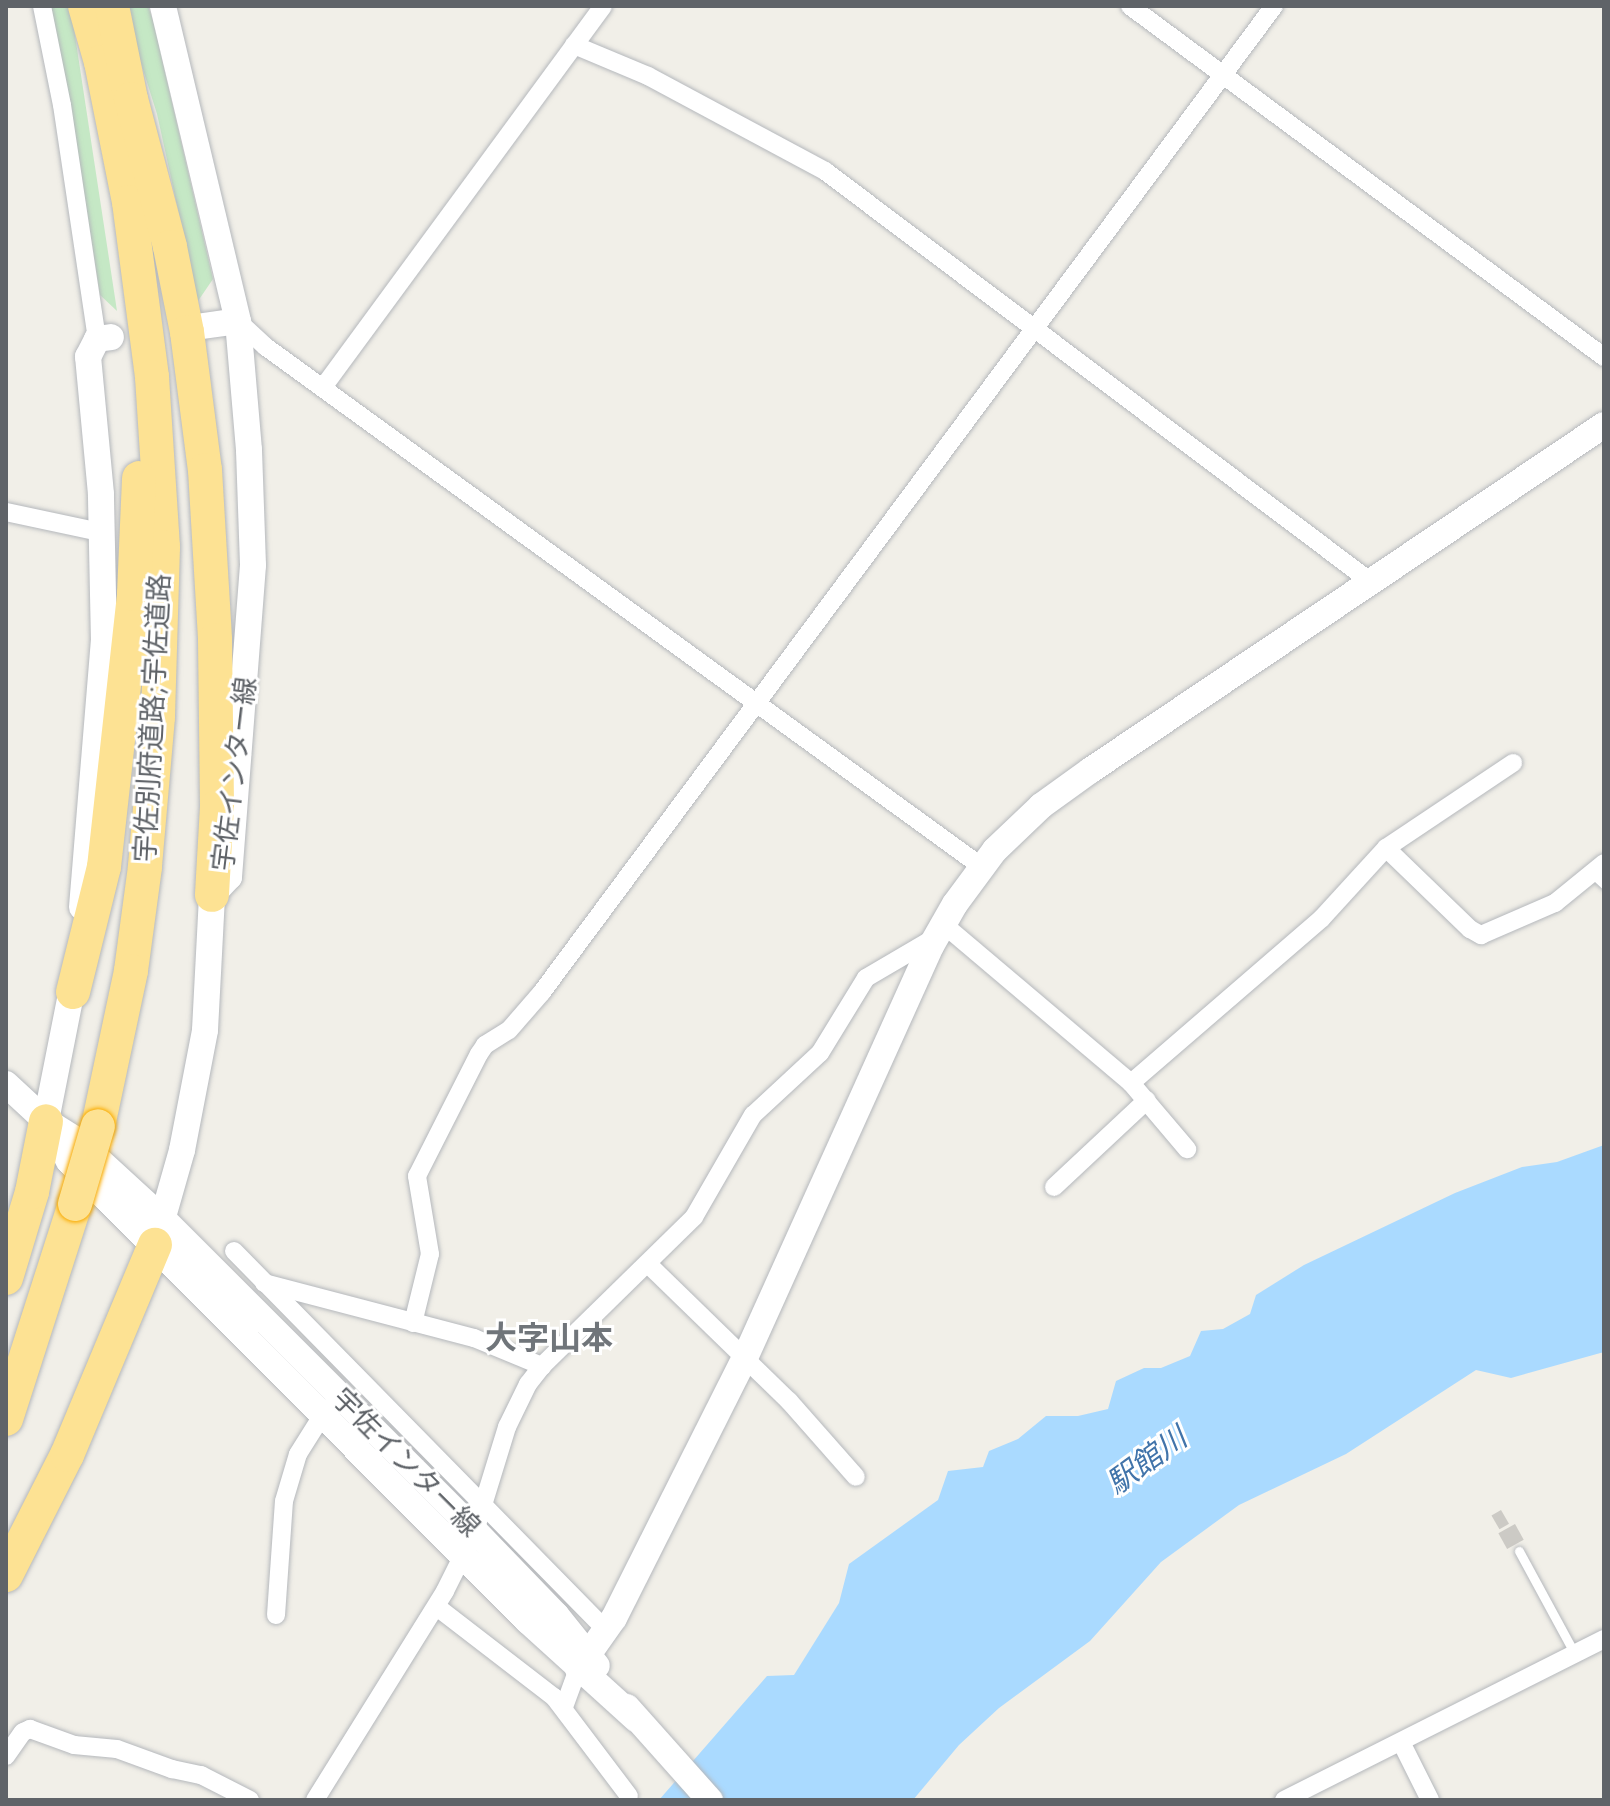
<!DOCTYPE html>
<meta charset="utf-8">
<style>
body{margin:0}
#map{position:relative;width:1610px;height:1806px;overflow:hidden;background:#f1efe8;font-family:Jost,"Noto Sans JP",sans-serif}
div>[style]{position:absolute}
.green>*{inset:0;background:#c5e8c5}
.water>*{inset:0;background:#aadaff}
.building>*{inset:0;background:#cccac5;transform-origin:0 0}
.roads{filter:drop-shadow(0 0 2px #b5b8bc) drop-shadow(0 0 2px #b5b8bc)}
.lane>*{height:9px;margin:-4.5px;padding:0 4.5px;transform-origin:4.5px;border-radius:4.5px;background:#fff}
.street>*{height:18px;margin:-9px;padding:0 9px;transform-origin:9px;border-radius:9px;background:#fff}
.secondary>*{height:26px;margin:-13px;padding:0 13px;transform-origin:13px;border-radius:13px;background:#fff}
.highway>*{height:34px;margin:-17px;padding:0 17px;transform-origin:17px;border-radius:17px;background:#fde293}
.bridges{filter:drop-shadow(0 0 2px #f9ab00) drop-shadow(0 0 2px #f9ab00)}
.highway-bridge>*{height:34px;margin:-17px;padding:0 17px;transform-origin:17px;border-radius:17px;background:#fde293}
span{translate:-50% -50%;white-space:nowrap;text-align:center;line-height:1.15;-webkit-text-stroke:6px #fff;paint-order:stroke}
.street-label{font-size:28px;color:#5f6368}
.water-label{font-size:30px;color:#4174aa;font-style:italic}
.quarter-label{font-size:32px;color:#70757a;font-weight:700}
.frame{position:absolute;inset:0;border:8px solid #5f6368;pointer-events:none}
</style>
<div id="map">
<div class="green">
<div style="clip-path:polygon(48px 6px,69px 6px,74px 29px,117px 311px,100px 295px,71px 110px)"></div>
<div style="clip-path:polygon(123px 6px,148px 6px,153px 21px,213px 279px,198px 301px,157px 114px)"></div>
</div>
<div class="water">
<div style="clip-path:polygon(1604px 1145px,1604px 1352px,1511px 1378px,1476px 1370px,1346px 1454px,1239px 1505px,1161px 1562px,1090px 1641px,999px 1708px,959px 1745px,913px 1800px,659px 1800px,767px 1676px,794px 1675px,839px 1603px,849px 1564px,938px 1500px,948px 1471px,983px 1467px,989px 1451px,1018px 1439px,1046px 1416px,1078px 1416px,1108px 1409px,1116px 1381px,1144px 1368px,1161px 1368px,1190px 1356px,1201px 1331px,1223px 1329px,1250px 1314px,1256px 1295px,1304px 1265px,1455px 1193px,1522px 1167px,1557px 1162px)"></div>
</div>
<div class="building">
<div style="left:1501px;top:1510px;width:16px;height:11px;rotate:60deg"></div>
<div style="left:1515px;top:1524px;width:18px;height:19px;rotate:61deg"></div>
</div>
<div class="roads">
<div class="lane">
<div style="left:1592px;top:873px;width:16px;rotate:43deg"></div>
<div style="left:1519px;top:1551px;width:117px;rotate:61.5deg"></div>
</div>
<div class="street">
<div style="left:42px;top:6px;width:101px;rotate:78.6deg"></div>
<div style="left:62px;top:105px;width:237px;rotate:81.5deg"></div>
<div style="left:1130px;top:6px;width:590px;rotate:36.52deg"></div>
<div style="left:574px;top:45px;width:80px;rotate:22.7deg"></div>
<div style="left:648px;top:76px;width:201px;rotate:28.2deg"></div>
<div style="left:825px;top:171px;width:683px;rotate:36.97deg"></div>
<div style="left:238px;top:321px;width:38px;rotate:43deg"></div>
<div style="left:266px;top:347px;width:885px;rotate:35.99deg"></div>
<div style="left:324px;top:386px;width:471px;rotate:-53.7deg"></div>
<div style="left:6px;top:512px;width:96px;rotate:12deg"></div>
<div style="left:1386px;top:848px;width:117px;rotate:44deg"></div>
<div style="left:1470px;top:929px;width:13px;rotate:29deg"></div>
<div style="left:1481px;top:935px;width:81px;rotate:-23.4deg"></div>
<div style="left:1555px;top:903px;width:63px;rotate:-39.2deg"></div>
<div style="left:943px;top:924px;width:246px;rotate:40.2deg"></div>
<div style="left:1131px;top:1083px;width:87px;rotate:49.7deg"></div>
<div style="left:1131px;top:1083px;width:252px;rotate:-40.8deg"></div>
<div style="left:1322px;top:918px;width:95px;rotate:-47.6deg"></div>
<div style="left:1386px;top:848px;width:153px;rotate:-33.8deg"></div>
<div style="left:1054px;top:1187px;width:127px;rotate:-43.1deg"></div>
<div style="left:234px;top:1251px;width:531px;rotate:45.53deg"></div>
<div style="left:648px;top:1264px;width:197px;rotate:44.2deg"></div>
<div style="left:789px;top:1401px;width:101px;rotate:48.6deg"></div>
<div style="left:264px;top:1283px;width:217px;rotate:14.7deg"></div>
<div style="left:474px;top:1338px;width:74px;rotate:22.4deg"></div>
<div style="left:413px;top:1323px;width:71px;rotate:-76.2deg"></div>
<div style="left:430px;top:1254px;width:79px;rotate:-99.5deg"></div>
<div style="left:417px;top:1176px;width:137px;rotate:-63.1deg"></div>
<div style="left:479px;top:1054px;width:11px;rotate:-56deg"></div>
<div style="left:485px;top:1045px;width:28px;rotate:-32deg"></div>
<div style="left:509px;top:1030px;width:50px;rotate:-49deg"></div>
<div style="left:542px;top:992px;width:1228px;rotate:-53.41deg"></div>
<div style="left:437px;top:1607px;width:148px;rotate:37.6deg"></div>
<div style="left:554px;top:1697px;width:124px;rotate:52.9deg"></div>
<div style="left:276px;top:1615px;width:114px;rotate:-86deg"></div>
<div style="left:284px;top:1501px;width:49px;rotate:-73.4deg"></div>
<div style="left:298px;top:1454px;width:54px;rotate:-57.8deg"></div>
<div style="left:564px;top:1707px;width:40px;rotate:-69.8deg"></div>
<div style="left:1401px;top:1742px;width:65px;rotate:63.4deg"></div>
<div style="left:6px;top:1756px;width:29px;rotate:-55deg"></div>
<div style="left:23px;top:1732px;width:8px;rotate:-23deg"></div>
<div style="left:30px;top:1729px;width:47px;rotate:20deg"></div>
<div style="left:74px;top:1745px;width:43px;rotate:5.3deg"></div>
<div style="left:117px;top:1749px;width:59px;rotate:20deg"></div>
<div style="left:172px;top:1769px;width:30px;rotate:12deg"></div>
<div style="left:201px;top:1775px;width:55px;rotate:27deg"></div>
<div style="left:315px;top:1800px;width:246px;rotate:-58.1deg"></div>
<div style="left:445px;top:1591px;width:67px;rotate:-63.4deg"></div>
<div style="left:475px;top:1531px;width:109px;rotate:-72.9deg"></div>
<div style="left:507px;top:1427px;width:48px;rotate:-64deg"></div>
<div style="left:528px;top:1384px;width:23px;rotate:-52deg"></div>
<div style="left:542px;top:1366px;width:213px;rotate:-44.4deg"></div>
<div style="left:694px;top:1217px;width:118px;rotate:-60deg"></div>
<div style="left:753px;top:1115px;width:91px;rotate:-42.8deg"></div>
<div style="left:820px;top:1053px;width:88px;rotate:-58.5deg"></div>
<div style="left:866px;top:978px;width:81px;rotate:-30.4deg"></div>
<div style="left:1284px;top:1800px;width:358px;rotate:-26.7deg"></div>
</div>
<div class="secondary">
<div style="left:203px;top:326px;width:35px;rotate:-8deg"></div>
<div style="left:82px;top:907px;width:266px;rotate:-85.3deg"></div>
<div style="left:104px;top:642px;width:148px;rotate:-91.2deg"></div>
<div style="left:101px;top:494px;width:138px;rotate:-95.4deg"></div>
<div style="left:88px;top:357px;width:20px;rotate:-63deg"></div>
<div style="left:97px;top:339px;width:14px;rotate:-8deg"></div>
<div style="left:75px;top:974px;width:150px;rotate:101.2deg"></div>
<div style="left:46px;top:1121px;width:46px;rotate:60.1deg"></div>
<div style="left:69px;top:1161px;width:650px;rotate:45.06deg"></div>
<div style="left:528px;top:1621px;width:146px;rotate:42.2deg"></div>
<div style="left:6px;top:1084px;width:54px;rotate:42.8deg"></div>
<div style="left:46px;top:1121px;width:39px;rotate:32deg"></div>
<div style="left:79px;top:1142px;width:114px;rotate:42.5deg"></div>
<div style="left:163px;top:1219px;width:441px;rotate:45deg"></div>
<div style="left:475px;top:1531px;width:117px;rotate:46deg"></div>
<div style="left:556px;top:1615px;width:65px;rotate:51.2deg"></div>
<div style="left:155px;top:1245px;width:99px;rotate:-74.1deg"></div>
<div style="left:182px;top:1150px;width:122px;rotate:-79.1deg"></div>
<div style="left:205px;top:1030px;width:135px;rotate:-87deg"></div>
<div style="left:212px;top:895px;width:25px;rotate:-47deg"></div>
<div style="left:229px;top:877px;width:313px;rotate:-85.6deg"></div>
<div style="left:253px;top:565px;width:115px;rotate:-92deg"></div>
<div style="left:249px;top:450px;width:129px;rotate:-94.9deg"></div>
<div style="left:238px;top:321px;width:324px;rotate:-103.4deg"></div>
<div style="left:578px;top:1669px;width:62px;rotate:-54.8deg"></div>
<div style="left:614px;top:1618px;width:289px;rotate:-63.3deg"></div>
<div style="left:744px;top:1360px;width:454px;rotate:-65.7deg"></div>
<div style="left:931px;top:946px;width:48px;rotate:-60.3deg"></div>
<div style="left:955px;top:904px;width:67px;rotate:-53.5deg"></div>
<div style="left:995px;top:850px;width:64px;rotate:-43.7deg"></div>
<div style="left:1041px;top:806px;width:62px;rotate:-35.8deg"></div>
<div style="left:1091px;top:770px;width:618px;rotate:-33.92deg"></div>
<div style="left:627px;top:1707px;width:125px;rotate:48.3deg"></div>
</div>
<div class="highway">
<div style="left:85px;top:6px;width:58px;rotate:74.1deg"></div>
<div style="left:101px;top:62px;width:143px;rotate:78.7deg"></div>
<div style="left:129px;top:202px;width:177px;rotate:82.5deg"></div>
<div style="left:152px;top:377px;width:170px;rotate:86.3deg"></div>
<div style="left:163px;top:547px;width:170px;rotate:91.7deg"></div>
<div style="left:158px;top:717px;width:151px;rotate:95deg"></div>
<div style="left:145px;top:867px;width:105px;rotate:97.7deg"></div>
<div style="left:131px;top:971px;width:158px;rotate:102deg"></div>
<div style="left:112px;top:6px;width:95px;rotate:78.5deg"></div>
<div style="left:131px;top:99px;width:153px;rotate:75.2deg"></div>
<div style="left:170px;top:247px;width:87px;rotate:78.7deg"></div>
<div style="left:187px;top:332px;width:139px;rotate:82.6deg"></div>
<div style="left:205px;top:470px;width:170px;rotate:86.6deg"></div>
<div style="left:215px;top:640px;width:167px;rotate:89.3deg"></div>
<div style="left:217px;top:807px;width:88px;rotate:93.3deg"></div>
<div style="left:73px;top:992px;width:129px;rotate:-76.1deg"></div>
<div style="left:104px;top:867px;width:275px;rotate:-83.7deg"></div>
<div style="left:134px;top:594px;width:116px;rotate:-87.5deg"></div>
<div style="left:6px;top:1278px;width:90px;rotate:-73.2deg"></div>
<div style="left:32px;top:1192px;width:72px;rotate:-78.8deg"></div>
<div style="left:6px;top:1419px;width:226px;rotate:-72.2deg"></div>
<div style="left:6px;top:1575px;width:135px;rotate:-63.1deg"></div>
<div style="left:67px;top:1455px;width:228px;rotate:-67.3deg"></div>
</div>
</div>
<div class="bridges">
<div class="highway-bridge">
<div style="left:75px;top:1204px;width:81px;rotate:-73.6deg"></div>
</div>
</div>
<div class="street-label">
<span style="left:153px;top:718px;rotate:-87deg">宇佐別府道路;宇佐道路</span>
<span style="left:235px;top:774px;rotate:-83deg">宇佐インター線</span>
<span style="left:406px;top:1463px;rotate:45deg">宇佐インター線</span>
</div>
<div class="water-label">
<span style="left:1147px;top:1461px;rotate:-36deg">駅館川</span>
</div>
<div class="quarter-label">
<span style="left:549px;top:1338px">大字山本</span>
</div>
<div class="frame"></div>
</div>
